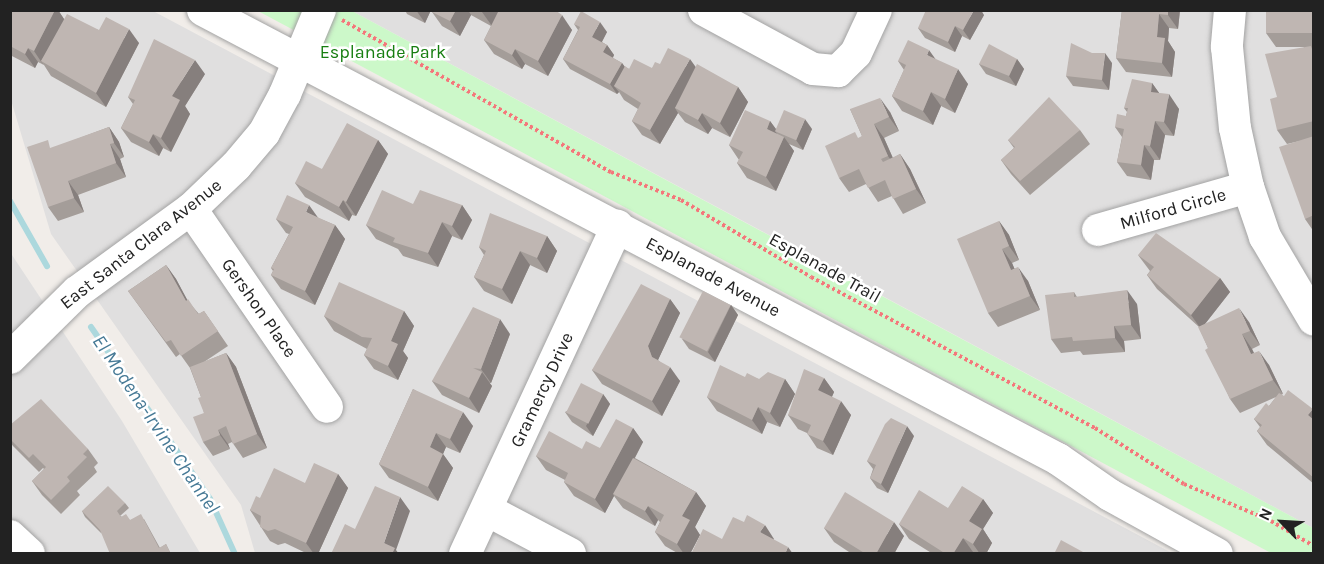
<!DOCTYPE html>
<style>
body{margin:0}
#map{position:relative;width:1324px;height:564px;overflow:hidden;background:#f1ede9;font-family:Karla,sans-serif}
div>[style]{position:absolute}
.residential>*{inset:0;background:#e0dfdf}
.park>*{inset:0;background:#ccf8c9}
.stream>*{height:6px;margin:-3px;padding:0 3px;transform-origin:3px;border-radius:3px;background:#acd8dd}
.path>*{height:4px;margin-top:-2px;transform-origin:0;background:repeating-linear-gradient(90deg,#f4777b 0 3px,transparent 0 6px)}
.roads{filter:drop-shadow(0 0 2px #a3a3a3) drop-shadow(0 0 2px #a3a3a3)}
.minor>*{height:32px;margin:-16px;padding:0 16px;transform-origin:16px;border-radius:16px;background:#fff}
.wall>*{inset:0;background:#a49d99}
.shaded-wall>*{inset:0;background:#867f7d}
.building>*{inset:0;background:#bfb6b2;transform-origin:0 0}
span{translate:-50% -50%;white-space:nowrap;text-align:center;line-height:1.15;-webkit-text-stroke:5px #fff;paint-order:stroke}
.park-label{font-size:18px;color:#177e11}
.street-label{font-size:18px;color:#222}
.water-label{font-size:20px;color:#477a96;font-style:italic}
.frame{position:absolute;inset:0;border:12px solid #222;pointer-events:none}
.north{position:absolute;left:1252px;top:492px;width:60px;height:60px;-webkit-text-stroke:4px #fff;paint-order:stroke;rotate:295deg;font-size:16px;font-weight:700;line-height:24px;text-align:center;color:#222}
.north::after{content:'';display:block;margin:auto;width:21px;height:27px;background:#222;clip-path:polygon(50% 0,100% 100%,50% 72%,0 100%)}
</style>
<div id="map">
<div class="residential">
<div style="clip-path:polygon(10px 11px,153px 11px,1172px 553px,255px 553px,241px 505px,51px 234px,11px 100px)"></div>
<div style="clip-path:polygon(352px 11px,1313px 11px,1313px 528px,918px 315px)"></div>
<div style="clip-path:polygon(10px 252px,122px 421px,200px 553px,11px 553px)"></div>
</div>
<div class="park">
<div style="clip-path:polygon(258px 11px,352px 11px,1313px 528px,1313px 553px,1271px 553px)"></div>
</div>
<div class="stream">
<div style="left:10px;top:201px;width:75px;rotate:60.4deg"></div>
<div style="left:91px;top:327px;width:209px;rotate:55.3deg"></div>
<div style="left:210px;top:499px;width:60px;rotate:65.6deg"></div>
</div>
<div class="path">
<div style="left:342px;top:20px;width:309px;rotate:29.5deg"></div>
<div style="left:611px;top:172px;width:75px;rotate:21.8deg"></div>
<div style="left:681px;top:200px;width:151px;rotate:30.6deg"></div>
<div style="left:811px;top:277px;width:322px;rotate:28deg"></div>
<div style="left:1095px;top:428px;width:105px;rotate:32.2deg"></div>
<div style="left:1184px;top:484px;width:95px;rotate:23deg"></div>
<div style="left:1271px;top:521px;width:50px;rotate:30.2deg"></div>
</div>
<div class="roads">
<div class="minor">
<div style="left:203px;top:10px;width:966px;rotate:27.71deg"></div>
<div style="left:1058px;top:459px;width:63px;rotate:34.7deg"></div>
<div style="left:1110px;top:495px;width:122px;rotate:28.9deg"></div>
<div style="left:704px;top:10px;width:124px;rotate:28.4deg"></div>
<div style="left:813px;top:69px;width:25px;rotate:5deg"></div>
<div style="left:838px;top:71px;width:25px;rotate:-45deg"></div>
<div style="left:856px;top:53px;width:47px;rotate:-65.1deg"></div>
<div style="left:1230px;top:10px;width:37px;rotate:95deg"></div>
<div style="left:1227px;top:47px;width:81px;rotate:84.4deg"></div>
<div style="left:1235px;top:128px;width:60px;rotate:77.6deg"></div>
<div style="left:1248px;top:187px;width:53px;rotate:71.2deg"></div>
<div style="left:1265px;top:237px;width:96px;rotate:59.4deg"></div>
<div style="left:191px;top:209px;width:240px;rotate:55.5deg"></div>
<div style="left:1098px;top:230px;width:156px;rotate:-16deg"></div>
<div style="left:10px;top:358px;width:94px;rotate:-44.6deg"></div>
<div style="left:77px;top:292px;width:141px;rotate:-36.1deg"></div>
<div style="left:191px;top:209px;width:62px;rotate:-43.7deg"></div>
<div style="left:236px;top:166px;width:43px;rotate:-49.7deg"></div>
<div style="left:264px;top:133px;width:44px;rotate:-61.7deg"></div>
<div style="left:285px;top:94px;width:91px;rotate:-67.4deg"></div>
<div style="left:487px;top:510px;width:94px;rotate:27.9deg"></div>
<div style="left:10px;top:536px;width:26px;rotate:43deg"></div>
<div style="left:465px;top:554px;width:362px;rotate:-65.1deg"></div>
</div>
</div>
<div class="wall">
<div style="clip-path:polygon(10px 10px,58px 10px,64px 19px,139px 43px,106px 107px,51px 76px,44px 65px,38px 62px,35px 68px,10px 55px)"></div>
<div style="clip-path:polygon(405px 10px,431px 10px,425px 23px,407px 14px)"></div>
<div style="clip-path:polygon(433px 10px,555px 10px,572px 30px,548px 76px,525px 64px,522px 69px,494px 54px,484px 40px,491px 26px,471px 15px,460px 36px,442px 26px,432px 12px)"></div>
<div style="clip-path:polygon(1122px 10px,1180px 10px,1178px 29px,1169px 28px,1168px 41px,1175px 52px,1172px 77px,1126px 72px,1116px 58px)"></div>
<div style="clip-path:polygon(1314px 10px,1314px 47px,1312px 47px,1314px 49px,1314px 232px,1305px 219px,1300px 141px,1287px 144px,1277px 130px,1304px 47px,1276px 47px,1266px 33px)"></div>
<div style="clip-path:polygon(984px 15px,970px 40px,962px 36px,955px 52px,925px 38px,918px 28px)"></div>
<div style="clip-path:polygon(574px 24px,607px 32px,602px 42px,607px 45px,614px 55px,613px 58px,622px 63px,625px 67px,629px 69px,652px 68px,660px 64px,695px 68px,738px 87px,748px 102px,730px 137px,712px 128px,708px 134px,685px 122px,678px 113px,660px 144px,642px 135px,632px 121px,638px 109px,624px 100px,619px 92px,617px 94px,570px 69px,563px 59px,578px 30px)"></div>
<div style="clip-path:polygon(935px 59px,968px 84px,955px 113px,941px 106px,933px 125px,902px 111px,892px 96px,904px 70px,898px 61px)"></div>
<div style="clip-path:polygon(1017px 59px,1024px 69px,1016px 86px,986px 74px,979px 64px)"></div>
<div style="clip-path:polygon(1112px 63px,1109px 90px,1073px 86px,1066px 76px)"></div>
<div style="clip-path:polygon(205px 74px,185px 106px,190px 114px,171px 152px,163px 148px,159px 156px,131px 142px,121px 128px,133px 104px,128px 97px)"></div>
<div style="clip-path:polygon(1152px 83px,1159px 93px,1179px 109px,1174px 136px,1165px 135px,1160px 160px,1154px 160px,1151px 180px,1127px 176px,1117px 162px,1122px 137px,1115px 127px,1126px 116px,1127px 112px,1124px 108px)"></div>
<div style="clip-path:polygon(850px 109px,890px 112px,899px 131px,884px 138px,893px 158px,900px 154px,910px 169px,926px 203px,903px 214px,892px 196px,878px 202px,866px 184px,849px 192px,839px 178px,862px 136px)"></div>
<div style="clip-path:polygon(770px 121px,776px 129px,812px 129px,803px 150px,789px 144px,794px 151px,776px 191px,747px 178px,737px 163px,739px 160px,729px 145px)"></div>
<div style="clip-path:polygon(109px 127px,119px 142px,124px 157px,120px 159px,126px 177px,78px 195px,84px 212px,58px 221px,48px 207px,53px 148px)"></div>
<div style="clip-path:polygon(1080px 130px,1090px 144px,1030px 195px,1011px 174px,1001px 160px,1014px 148px,1008px 140px)"></div>
<div style="clip-path:polygon(378px 140px,388px 154px,356px 216px,352px 215px,349px 221px,305px 197px,295px 183px)"></div>
<div style="clip-path:polygon(413px 204px,462px 205px,472px 220px,462px 240px,452px 236px,438px 267px,403px 256px,398px 249px,376px 239px,366px 225px)"></div>
<div style="clip-path:polygon(318px 218px,335px 225px,345px 239px,315px 305px,281px 289px,271px 275px,273px 271px,271px 268px,289px 234px,286px 233px,276px 219px)"></div>
<div style="clip-path:polygon(999px 221px,1009px 235px,1019px 260px,1012px 263px,1014px 268px,1028px 281px,1040px 310px,998px 327px,988px 313px)"></div>
<div style="clip-path:polygon(547px 236px,557px 251px,547px 273px,530px 265px,512px 304px,484px 291px,474px 277px,484px 255px,479px 247px)"></div>
<div style="clip-path:polygon(1138px 255px,1220px 278px,1230px 292px,1205px 324px,1249px 322px,1260px 345px,1252px 349px,1254px 353px,1269px 365px,1283px 394px,1281px 395px,1314px 410px,1314px 484px,1267px 445px,1257px 431px,1260px 427px,1254px 419px,1269px 406px,1276px 397px,1240px 413px,1230px 399px,1199px 327px,1157px 289px,1147px 275px,1150px 271px)"></div>
<div style="clip-path:polygon(166px 265px,176px 279px,187px 300px,199px 314px,204px 311px,228px 346px,204px 362px,226px 353px,236px 367px,267px 448px,243px 458px,232px 442px,228px 444px,230px 449px,213px 456px,203px 442px,204px 413px,201px 397px,190px 368px,180px 354px,176px 357px,128px 291px)"></div>
<div style="clip-path:polygon(1074px 292px,1077px 297px,1137px 304px,1141px 339px,1124px 341px,1125px 352px,1083px 355px,1080px 351px,1061px 353px,1051px 339px)"></div>
<div style="clip-path:polygon(670px 299px,680px 313px,658px 360px,680px 381px,662px 416px,602px 384px,592px 370px)"></div>
<div style="clip-path:polygon(731px 305px,738px 315px,715px 362px,689px 349px,682px 339px)"></div>
<div style="clip-path:polygon(404px 311px,414px 326px,403px 351px,408px 358px,398px 380px,374px 369px,364px 355px,367px 349px,334px 331px,324px 316px)"></div>
<div style="clip-path:polygon(510px 334px,491px 383px,489px 383px,492px 386px,479px 413px,442px 395px,432px 381px)"></div>
<div style="clip-path:polygon(745px 377px,759px 379px,785px 379px,795px 394px,780px 427px,767px 422px,762px 434px,717px 411px,707px 397px)"></div>
<div style="clip-path:polygon(824px 378px,834px 392px,832px 397px,851px 415px,833px 455px,817px 448px,807px 433px,798px 429px,788px 415px)"></div>
<div style="clip-path:polygon(413px 389px,473px 426px,460px 453px,446px 447px,443px 454px,453px 468px,438px 501px,389px 478px,379px 464px)"></div>
<div style="clip-path:polygon(603px 394px,610px 404px,593px 436px,572px 422px,565px 412px)"></div>
<div style="clip-path:polygon(10px 425px,88px 449px,98px 463px,94px 467px,97px 472px,77px 491px,80px 495px,61px 514px,42px 495px,32px 481px,44px 469px,43px 468px,39px 472px,13px 446px,10px 442px)"></div>
<div style="clip-path:polygon(633px 428px,643px 442px,635px 458px,696px 492px,706px 506px,695px 527px,700px 535px,690px 554px,679px 554px,665px 546px,655px 532px,660px 522px,658px 520px,655px 526px,623px 508px,614px 496px,605px 513px,574px 496px,564px 482px,565px 480px,546px 470px,536px 456px,582px 449px,600px 448px)"></div>
<div style="clip-path:polygon(914px 436px,888px 493px,877px 488px,870px 478px,873px 469px,867px 461px)"></div>
<div style="clip-path:polygon(338px 474px,348px 488px,318px 554px,308px 554px,285px 543px,278px 545px,270px 541px,250px 510px,260px 498px,305px 483px)"></div>
<div style="clip-path:polygon(983px 499px,993px 513px,983px 529px,992px 543px,986px 554px,975px 554px,973px 552px,972px 554px,933px 554px,909px 539px,899px 524px,948px 508px)"></div>
<div style="clip-path:polygon(125px 503px,129px 508px,120px 516px,130px 520px,144px 519px,160px 548px,166px 544px,171px 554px,101px 533px,85px 517px,82px 511px)"></div>
<div style="clip-path:polygon(824px 528px,904px 536px,894px 554px,852px 554px,834px 542px)"></div>
</div>
<div class="shaded-wall">
<div style="clip-path:polygon(55px 10px,58px 10px,66px 22px,41px 61px,44px 66px,34px 51px)"></div>
<div style="clip-path:polygon(416px 10px,431px 10px,425px 23px)"></div>
<div style="clip-path:polygon(456px 10px,468px 10px,471px 15px,460px 36px,450px 21px)"></div>
<div style="clip-path:polygon(482px 10px,500px 10px,492px 26px,482px 12px)"></div>
<div style="clip-path:polygon(974px 10px,981px 10px,984px 15px,970px 40px,963px 30px)"></div>
<div style="clip-path:polygon(1168px 10px,1180px 10px,1178px 29px,1168px 15px)"></div>
<div style="clip-path:polygon(1159px 14px,1169px 28px,1168px 41px,1175px 52px,1172px 77px,1162px 63px,1157px 37px)"></div>
<div style="clip-path:polygon(562px 15px,572px 30px,548px 76px,538px 61px)"></div>
<div style="clip-path:polygon(1312px 18px,1314px 21px,1314px 36px,1312px 33px)"></div>
<div style="clip-path:polygon(600px 22px,607px 32px,599px 47px,592px 37px)"></div>
<div style="clip-path:polygon(955px 26px,962px 36px,955px 52px,948px 42px)"></div>
<div style="clip-path:polygon(129px 29px,139px 43px,106px 107px,96px 93px)"></div>
<div style="clip-path:polygon(607px 45px,614px 55px,610px 62px,603px 52px)"></div>
<div style="clip-path:polygon(28px 48px,38px 62px,35px 68px,25px 54px)"></div>
<div style="clip-path:polygon(515px 49px,525px 64px,522px 69px,512px 55px)"></div>
<div style="clip-path:polygon(929px 50px,939px 64px,927px 55px)"></div>
<div style="clip-path:polygon(1105px 53px,1112px 63px,1109px 90px,1102px 80px)"></div>
<div style="clip-path:polygon(690px 59px,700px 73px,675px 108px,678px 113px,660px 144px,650px 130px)"></div>
<div style="clip-path:polygon(1017px 59px,1024px 69px,1016px 86px,1009px 76px)"></div>
<div style="clip-path:polygon(195px 60px,205px 74px,185px 106px,190px 114px,171px 152px,161px 138px,172px 96px)"></div>
<div style="clip-path:polygon(622px 63px,629px 73px,614px 86px,619px 92px,617px 94px,610px 84px)"></div>
<div style="clip-path:polygon(958px 69px,968px 84px,955px 113px,945px 99px)"></div>
<div style="clip-path:polygon(1152px 83px,1162px 97px,1151px 92px)"></div>
<div style="clip-path:polygon(738px 87px,748px 102px,730px 137px,720px 123px)"></div>
<div style="clip-path:polygon(931px 92px,941px 106px,933px 125px,923px 111px)"></div>
<div style="clip-path:polygon(1169px 94px,1179px 109px,1174px 136px,1164px 122px)"></div>
<div style="clip-path:polygon(880px 98px,890px 112px,899px 131px,889px 117px)"></div>
<div style="clip-path:polygon(702px 113px,712px 128px,708px 134px,698px 120px)"></div>
<div style="clip-path:polygon(805px 119px,812px 129px,803px 150px,796px 140px)"></div>
<div style="clip-path:polygon(770px 121px,778px 132px,775px 131px,779px 137px,767px 129px)"></div>
<div style="clip-path:polygon(1155px 121px,1165px 135px,1160px 160px,1150px 146px)"></div>
<div style="clip-path:polygon(874px 124px,884px 138px,898px 170px,888px 156px)"></div>
<div style="clip-path:polygon(109px 127px,119px 142px,124px 157px,114px 143px)"></div>
<div style="clip-path:polygon(153px 134px,163px 148px,159px 156px,149px 142px)"></div>
<div style="clip-path:polygon(784px 137px,794px 151px,776px 191px,766px 177px)"></div>
<div style="clip-path:polygon(378px 140px,388px 154px,356px 216px,346px 202px)"></div>
<div style="clip-path:polygon(110px 144px,120px 159px,126px 177px,116px 163px)"></div>
<div style="clip-path:polygon(1144px 145px,1154px 160px,1151px 180px,1141px 165px)"></div>
<div style="clip-path:polygon(900px 154px,910px 169px,926px 203px,916px 189px)"></div>
<div style="clip-path:polygon(68px 181px,78px 195px,84px 212px,74px 198px)"></div>
<div style="clip-path:polygon(343px 200px,352px 215px,349px 221px,339px 207px)"></div>
<div style="clip-path:polygon(309px 205px,319px 219px,306px 212px)"></div>
<div style="clip-path:polygon(462px 205px,472px 220px,462px 240px,452px 226px)"></div>
<div style="clip-path:polygon(999px 221px,1009px 235px,1019px 260px,1009px 246px)"></div>
<div style="clip-path:polygon(442px 222px,452px 236px,438px 267px,428px 253px)"></div>
<div style="clip-path:polygon(335px 225px,345px 239px,315px 305px,305px 291px)"></div>
<div style="clip-path:polygon(547px 236px,557px 251px,547px 273px,537px 258px)"></div>
<div style="clip-path:polygon(1002px 249px,1012px 263px,1021px 284px,1011px 270px)"></div>
<div style="clip-path:polygon(520px 251px,530px 265px,512px 304px,502px 289px)"></div>
<div style="clip-path:polygon(166px 265px,176px 279px,196px 316px,186px 301px)"></div>
<div style="clip-path:polygon(1018px 267px,1028px 281px,1040px 310px,1030px 296px)"></div>
<div style="clip-path:polygon(1220px 278px,1230px 292px,1201px 329px,1191px 315px)"></div>
<div style="clip-path:polygon(1127px 290px,1137px 304px,1141px 339px,1131px 325px)"></div>
<div style="clip-path:polygon(670px 299px,680px 313px,658px 360px,652px 357px,648px 346px)"></div>
<div style="clip-path:polygon(731px 305px,738px 315px,715px 362px,708px 352px)"></div>
<div style="clip-path:polygon(1239px 308px,1249px 322px,1260px 345px,1250px 331px)"></div>
<div style="clip-path:polygon(404px 311px,414px 326px,403px 351px,408px 358px,398px 380px,388px 366px,391px 341px)"></div>
<div style="clip-path:polygon(500px 319px,510px 334px,491px 383px,481px 369px)"></div>
<div style="clip-path:polygon(1114px 326px,1124px 341px,1125px 352px,1115px 338px)"></div>
<div style="clip-path:polygon(1242px 334px,1252px 349px,1261px 369px,1251px 354px)"></div>
<div style="clip-path:polygon(1259px 351px,1269px 365px,1283px 394px,1273px 380px)"></div>
<div style="clip-path:polygon(226px 353px,236px 367px,267px 448px,257px 434px)"></div>
<div style="clip-path:polygon(670px 367px,680px 381px,662px 416px,652px 401px)"></div>
<div style="clip-path:polygon(482px 372px,492px 386px,479px 413px,469px 398px)"></div>
<div style="clip-path:polygon(824px 378px,834px 392px,828px 405px,818px 390px)"></div>
<div style="clip-path:polygon(785px 379px,795px 394px,780px 427px,770px 413px)"></div>
<div style="clip-path:polygon(603px 394px,610px 404px,593px 436px,586px 426px)"></div>
<div style="clip-path:polygon(841px 401px,851px 415px,833px 455px,823px 441px)"></div>
<div style="clip-path:polygon(758px 407px,767px 422px,762px 434px,752px 420px)"></div>
<div style="clip-path:polygon(1313px 409px,1314px 410px,1314px 423px,1308px 415px)"></div>
<div style="clip-path:polygon(463px 412px,473px 426px,460px 453px,450px 439px)"></div>
<div style="clip-path:polygon(907px 426px,914px 436px,888px 493px,881px 484px)"></div>
<div style="clip-path:polygon(633px 428px,643px 442px,615px 495px,613px 494px,614px 496px,605px 513px,595px 499px)"></div>
<div style="clip-path:polygon(218px 430px,228px 444px,230px 449px,220px 435px)"></div>
<div style="clip-path:polygon(436px 433px,446px 447px,443px 454px,453px 468px,438px 501px,428px 487px,430px 447px)"></div>
<div style="clip-path:polygon(338px 474px,348px 488px,318px 554px,314px 554px,306px 543px)"></div>
<div style="clip-path:polygon(696px 492px,706px 506px,695px 527px,700px 535px,690px 554px,684px 554px,677px 544px,682px 516px)"></div>
<div style="clip-path:polygon(400px 497px,410px 511px,396px 550px,399px 554px,391px 554px,384px 543px)"></div>
<div style="clip-path:polygon(983px 499px,993px 513px,983px 529px,992px 543px,986px 554px,980px 554px,973px 544px,969px 521px)"></div>
<div style="clip-path:polygon(648px 506px,658px 520px,655px 526px,645px 511px)"></div>
<div style="clip-path:polygon(894px 522px,904px 536px,894px 554px,876px 554px)"></div>
<div style="clip-path:polygon(765px 525px,774px 539px,770px 547px,760px 532px)"></div>
<div style="clip-path:polygon(963px 538px,973px 552px,972px 554px,953px 554px)"></div>
<div style="clip-path:polygon(788px 547px,793px 554px,785px 554px)"></div>
</div>
<div class="building">
<div style="clip-path:polygon(10px 10px,55px 10px,34px 51px,28px 48px,25px 54px,10px 46px)"></div>
<div style="clip-path:polygon(433px 10px,456px 10px,450px 21px,432px 12px)"></div>
<div style="clip-path:polygon(499px 10px,555px 10px,562px 15px,538px 61px,515px 49px,512px 55px,484px 40px)"></div>
<div style="clip-path:polygon(926px 10px,974px 10px,963px 30px,955px 26px,948px 42px,918px 28px)"></div>
<div style="clip-path:polygon(1122px 10px,1168px 10px,1168px 15px,1159px 14px,1157px 37px,1165px 38px,1162px 63px,1116px 58px)"></div>
<div style="clip-path:polygon(1266px 10px,1314px 10px,1314px 18px,1312px 18px,1312px 33px,1266px 33px)"></div>
<div style="clip-path:polygon(581px 11px,600px 22px,592px 37px,607px 45px,603px 52px,622px 63px,610px 84px,563px 59px,580px 27px,574px 24px)"></div>
<div style="clip-path:polygon(67px 14px,99px 30px,106px 17px,129px 29px,96px 93px,41px 61px)"></div>
<div style="clip-path:polygon(154px 39px,195px 60px,172px 96px,180px 100px,161px 138px,153px 134px,149px 142px,121px 128px,135px 100px,128px 97px)"></div>
<div style="clip-path:polygon(908px 40px,929px 50px,927px 55px,958px 69px,945px 99px,931px 92px,923px 111px,892px 96px,906px 65px,898px 61px)"></div>
<div style="clip-path:polygon(1071px 43px,1092px 53px,1105px 53px,1102px 80px,1066px 76px)"></div>
<div style="clip-path:polygon(989px 44px,1017px 59px,1009px 76px,979px 64px)"></div>
<div style="clip-path:polygon(1311px 46px,1314px 55px,1314px 121px,1277px 130px,1270px 99px,1277px 97px,1265px 54px)"></div>
<div style="clip-path:polygon(668px 48px,690px 59px,650px 130px,632px 121px,641px 103px,614px 86px,625px 66px,629px 69px,634px 59px,652px 68px,655px 62px,660px 64px)"></div>
<div style="clip-path:polygon(697px 64px,738px 87px,720px 123px,702px 113px,698px 120px,675px 108px)"></div>
<div style="clip-path:polygon(1132px 79px,1152px 83px,1151px 92px,1169px 94px,1164px 122px,1155px 121px,1150px 146px,1144px 145px,1141px 165px,1117px 162px,1124px 129px,1115px 127px,1117px 114px,1126px 116px,1128px 108px,1124px 108px)"></div>
<div style="clip-path:polygon(1049px 97px,1080px 130px,1020px 181px,1001px 160px,1015px 147px,1008px 140px)"></div>
<div style="clip-path:polygon(880px 98px,889px 117px,874px 124px,888px 156px,881px 159px,883px 162px,900px 154px,916px 189px,893px 199px,885px 180px,868px 188px,859px 169px,839px 178px,825px 146px,855px 132px,858px 138px,862px 136px,850px 109px)"></div>
<div style="clip-path:polygon(745px 110px,770px 121px,767px 129px,784px 137px,766px 177px,737px 163px,743px 152px,729px 145px)"></div>
<div style="left:784px;top:110px;width:23px;height:23px;rotate:23deg"></div>
<div style="clip-path:polygon(347px 123px,378px 140px,346px 202px,343px 200px,339px 207px,295px 183px,306px 161px,322px 169px)"></div>
<div style="clip-path:polygon(109px 127px,114px 143px,110px 144px,116px 163px,68px 181px,74px 198px,48px 207px,27px 147px,48px 140px,50px 148px)"></div>
<div style="clip-path:polygon(1314px 136px,1314px 215px,1305px 219px,1279px 147px)"></div>
<div style="clip-path:polygon(382px 190px,413px 204px,420px 190px,462px 205px,452px 226px,442px 222px,428px 253px,393px 242px,395px 238px,366px 225px)"></div>
<div style="clip-path:polygon(287px 195px,309px 205px,306px 212px,335px 225px,305px 291px,271px 275px,274px 269px,271px 268px,293px 227px,276px 219px)"></div>
<div style="clip-path:polygon(490px 213px,547px 236px,537px 258px,520px 251px,502px 289px,474px 277px,486px 251px,479px 247px)"></div>
<div style="clip-path:polygon(999px 221px,1009px 246px,1002px 249px,1011px 270px,1018px 267px,1030px 296px,988px 313px,957px 239px)"></div>
<div style="clip-path:polygon(1156px 233px,1220px 278px,1191px 315px,1147px 275px,1154px 267px,1138px 255px)"></div>
<div style="clip-path:polygon(166px 265px,186px 301px,188px 299px,198px 314px,204px 311px,218px 331px,181px 356px,171px 340px,166px 342px,128px 291px)"></div>
<div style="clip-path:polygon(339px 282px,404px 311px,391px 341px,398px 344px,388px 366px,364px 355px,372px 338px,362px 337px,324px 316px)"></div>
<div style="clip-path:polygon(641px 284px,670px 299px,648px 346px,652px 357px,670px 367px,652px 401px,592px 370px)"></div>
<div style="clip-path:polygon(1127px 290px,1131px 325px,1114px 326px,1115px 338px,1073px 341px,1072px 337px,1051px 339px,1045px 295px,1074px 292px,1074px 297px)"></div>
<div style="left:703px;top:291px;width:31px;height:52px;rotate:27deg"></div>
<div style="clip-path:polygon(473px 307px,500px 319px,481px 369px,473px 368px,482px 372px,469px 398px,432px 381px)"></div>
<div style="clip-path:polygon(1239px 308px,1250px 331px,1242px 334px,1251px 354px,1259px 351px,1273px 380px,1230px 399px,1205px 350px,1208px 348px,1198px 327px)"></div>
<div style="clip-path:polygon(226px 353px,257px 434px,233px 444px,226px 426px,218px 430px,220px 435px,203px 442px,193px 417px,204px 413px,198px 398px,201px 397px,190px 367px)"></div>
<div style="clip-path:polygon(720px 365px,745px 377px,747px 373px,759px 379px,768px 372px,785px 379px,770px 413px,758px 407px,752px 420px,707px 397px)"></div>
<div style="clip-path:polygon(804px 369px,824px 378px,818px 390px,841px 401px,823px 441px,807px 434px,811px 425px,788px 415px)"></div>
<div style="left:581px;top:383px;width:25px;height:33px;rotate:27deg"></div>
<div style="clip-path:polygon(413px 389px,463px 412px,450px 439px,436px 433px,430px 447px,443px 454px,428px 487px,379px 464px)"></div>
<div style="clip-path:polygon(1288px 390px,1313px 409px,1308px 415px,1314px 420px,1314px 478px,1257px 431px,1262px 425px,1254px 419px,1266px 403px,1269px 406px,1279px 393px,1284px 396px)"></div>
<div style="clip-path:polygon(41px 399px,88px 449px,83px 454px,87px 457px,67px 477px,70px 481px,51px 500px,32px 481px,46px 467px,33px 454px,29px 458px,10px 439px,10px 425px)"></div>
<div style="clip-path:polygon(891px 418px,907px 426px,881px 484px,870px 478px,876px 465px,867px 461px,885px 424px)"></div>
<div style="clip-path:polygon(616px 419px,633px 428px,595px 499px,564px 482px,568px 473px,536px 456px,549px 431px,582px 449px,586px 441px,600px 448px)"></div>
<div style="clip-path:polygon(633px 458px,696px 492px,682px 516px,690px 520px,677px 544px,655px 532px,664px 515px,648px 506px,645px 511px,613px 494px)"></div>
<div style="clip-path:polygon(314px 463px,338px 474px,306px 543px,275px 529px,268px 531px,260px 527px,261px 516px,250px 510px,256px 496px,260px 498px,274px 468px,305px 483px)"></div>
<div style="clip-path:polygon(108px 486px,125px 503px,117px 511px,121px 517px,126px 514px,130px 520px,141px 514px,159px 548px,166px 544px,171px 554px,110px 554px,100px 530px,82px 511px)"></div>
<div style="clip-path:polygon(375px 486px,400px 497px,384px 543px,395px 548px,392px 554px,331px 554px,345px 524px,355px 529px)"></div>
<div style="clip-path:polygon(962px 486px,983px 499px,969px 521px,982px 529px,973px 544px,963px 538px,953px 554px,946px 554px,899px 524px,919px 490px,948px 508px)"></div>
<div style="clip-path:polygon(845px 492px,894px 522px,876px 554px,866px 554px,824px 528px)"></div>
<div style="clip-path:polygon(747px 515px,765px 525px,760px 532px,788px 547px,785px 554px,694px 554px,692px 552px,703px 529px,722px 539px,733px 517px,744px 522px)"></div>
<div style="clip-path:polygon(1061px 540px,1083px 552px,1082px 554px,1054px 554px)"></div>
</div>
<div class="park-label">
<span style="left:383px;top:52px">Esplanade Park</span>
</div>
<div class="street-label">
<span style="left:1173px;top:209px;rotate:-16deg">Milford Circle</span>
<span style="left:141px;top:244px;rotate:-38deg">East Santa Clara Avenue</span>
<span style="left:825px;top:268px;rotate:29deg">Esplanade Trail</span>
<span style="left:713px;top:277px;rotate:28deg">Esplanade Avenue</span>
<span style="left:259px;top:308px;rotate:55deg">Gershon Place</span>
<span style="left:542px;top:390px;rotate:-65deg">Gramercy Drive</span>
</div>
<div class="water-label">
<span style="left:156px;top:424px;rotate:56deg">El Modena-Irvine Channel</span>
</div>
<div class="frame"></div>
<div class="north">N</div>
</div>
